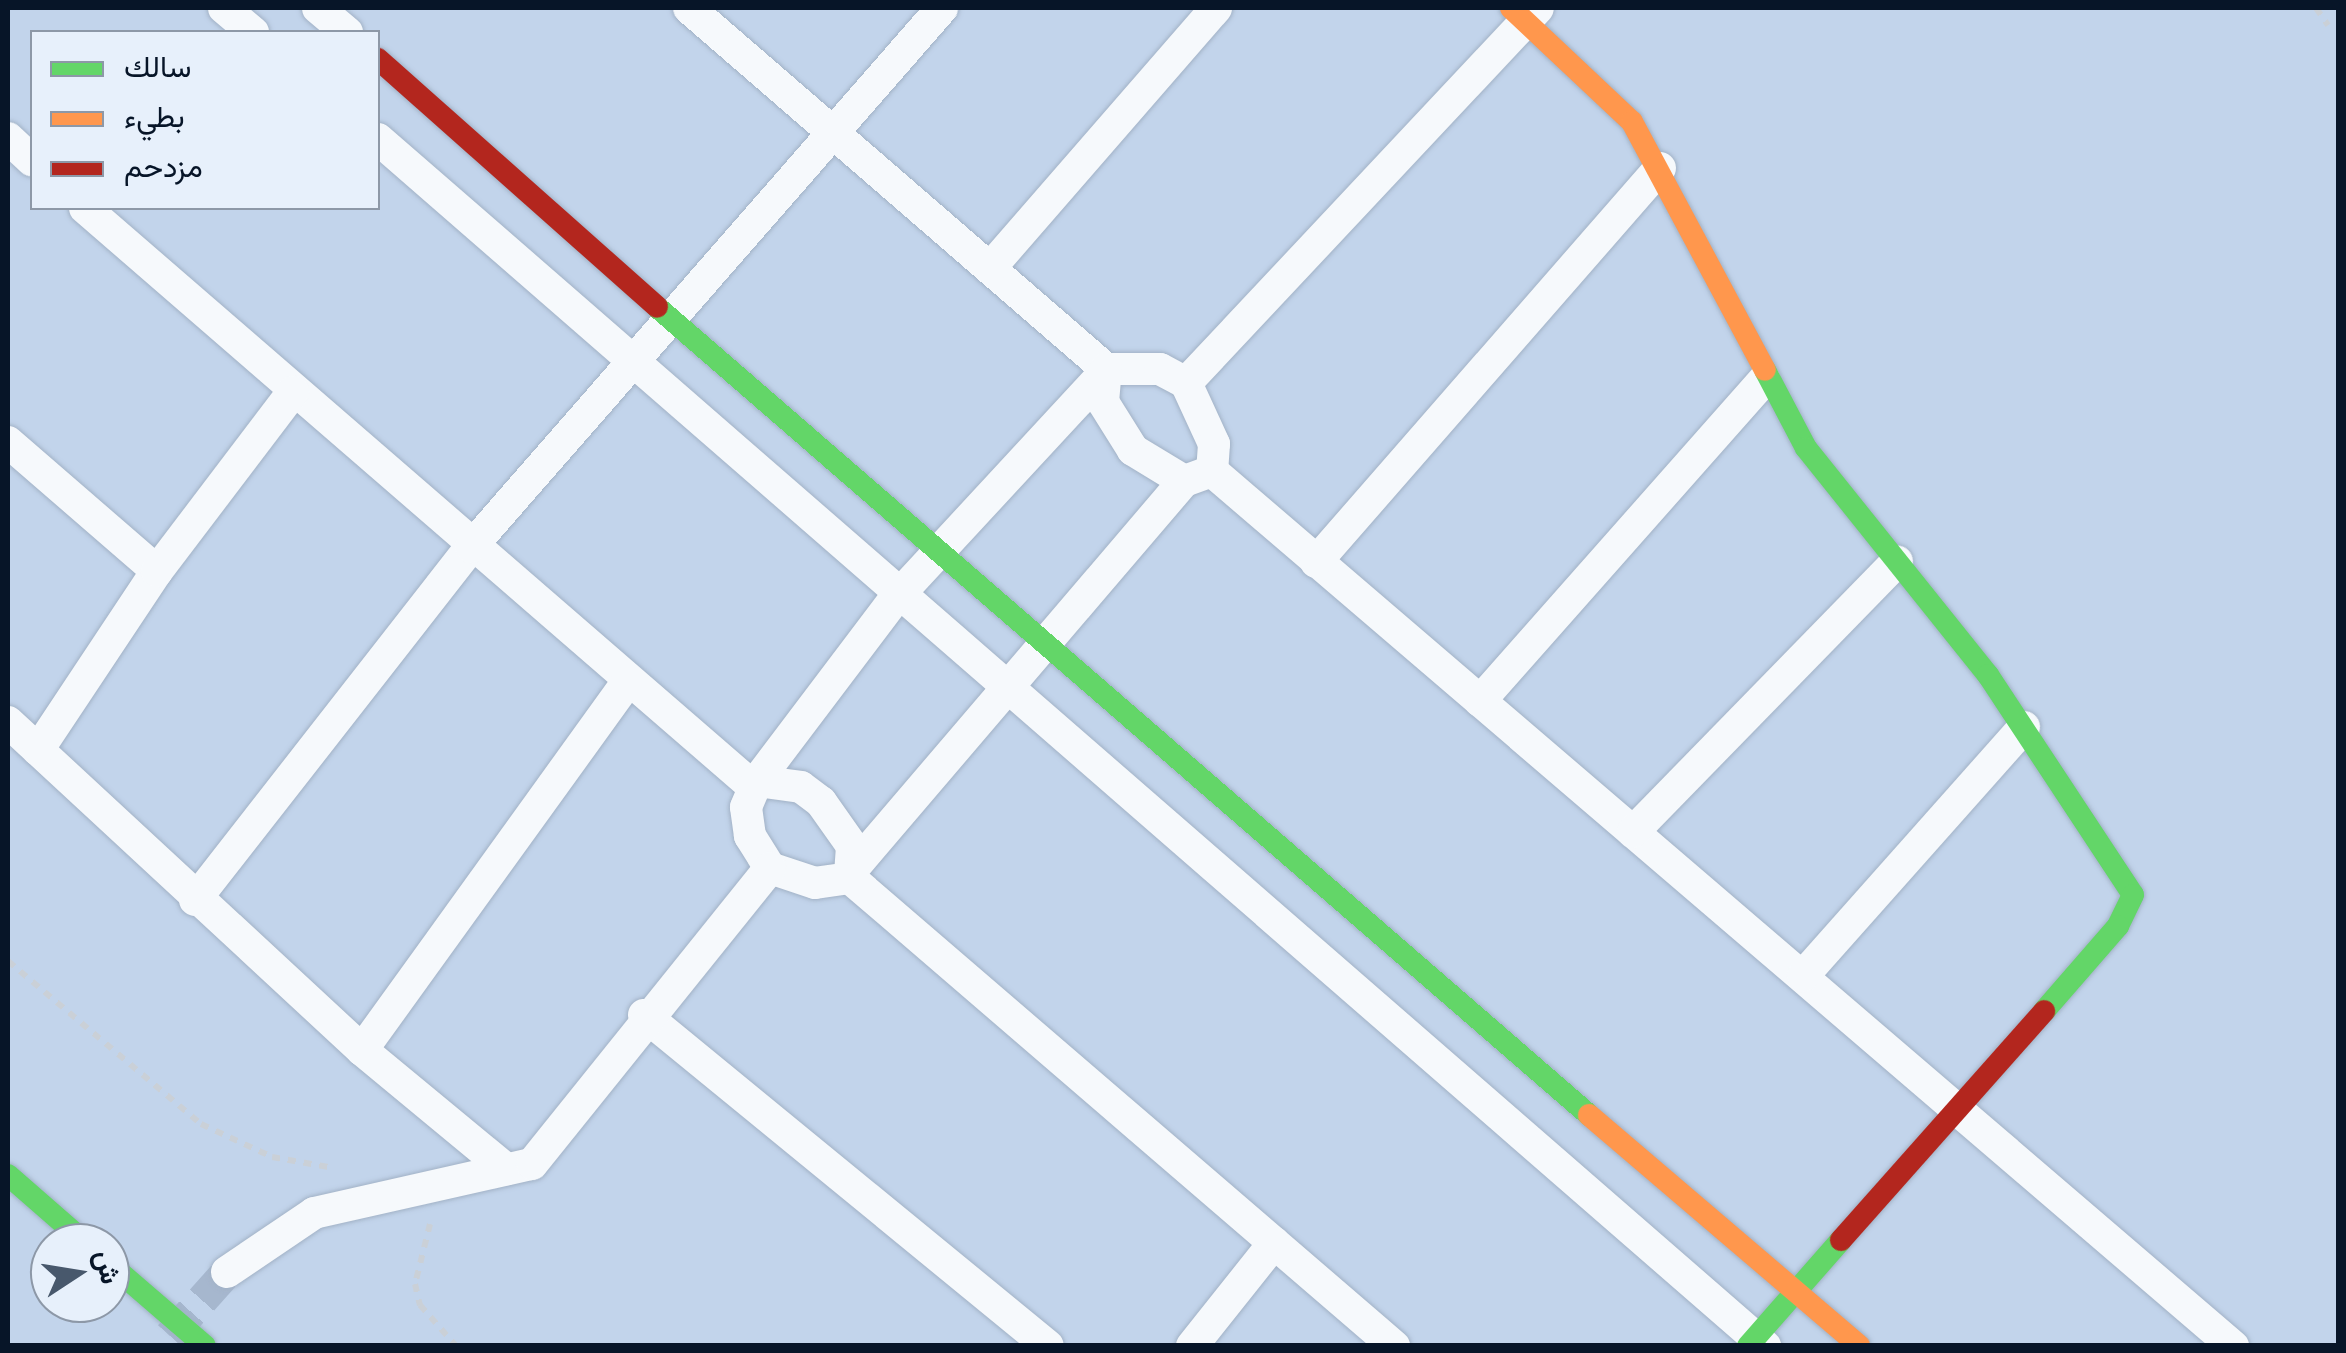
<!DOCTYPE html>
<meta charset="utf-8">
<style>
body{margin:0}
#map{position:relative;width:2346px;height:1353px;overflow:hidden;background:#c2d4eb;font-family:"Source Sans 3",Vazirmatn,sans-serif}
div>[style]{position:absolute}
.street-tunnel>*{height:32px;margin-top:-16px;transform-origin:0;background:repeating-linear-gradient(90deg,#a6b7ce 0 32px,transparent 0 48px)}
.path>*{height:6px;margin-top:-3px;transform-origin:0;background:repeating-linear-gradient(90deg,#cad0d7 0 8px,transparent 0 16px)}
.roads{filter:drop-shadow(0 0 2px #a2b2c6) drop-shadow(0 0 2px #a2b2c6)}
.street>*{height:32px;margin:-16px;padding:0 16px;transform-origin:16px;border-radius:16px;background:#f6f9fc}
.fast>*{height:22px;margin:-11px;padding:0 11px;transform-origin:11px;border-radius:11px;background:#63d668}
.slow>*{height:22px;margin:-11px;padding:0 11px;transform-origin:11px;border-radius:11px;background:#ff974d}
.jam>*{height:22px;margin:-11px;padding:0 11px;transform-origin:11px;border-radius:11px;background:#b3261e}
span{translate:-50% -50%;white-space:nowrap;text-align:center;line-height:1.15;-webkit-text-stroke:10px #e7f0fb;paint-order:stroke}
.frame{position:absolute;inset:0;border:10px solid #071528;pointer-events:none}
.legend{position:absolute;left:30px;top:30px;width:350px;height:180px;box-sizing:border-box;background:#e7f0fb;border:2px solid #8d98a7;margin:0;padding:12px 18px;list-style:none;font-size:30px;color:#071528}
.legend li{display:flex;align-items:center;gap:20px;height:50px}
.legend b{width:50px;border:2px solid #8d98a7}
.north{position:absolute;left:30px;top:1223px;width:100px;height:100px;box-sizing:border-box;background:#e7f0fb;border:2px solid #8d98a7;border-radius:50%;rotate:78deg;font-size:28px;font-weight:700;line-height:40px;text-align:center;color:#071528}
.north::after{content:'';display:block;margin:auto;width:35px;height:45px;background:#48586c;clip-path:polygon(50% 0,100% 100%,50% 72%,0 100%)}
</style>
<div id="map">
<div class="street-tunnel">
<div style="left:170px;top:1336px;width:86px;rotate:-48.3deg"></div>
</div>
<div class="path">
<div style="left:2316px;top:8px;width:21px;rotate:55deg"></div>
<div style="left:8px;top:961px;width:253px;rotate:40.2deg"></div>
<div style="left:201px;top:1124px;width:78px;rotate:24.9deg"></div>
<div style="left:272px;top:1157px;width:63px;rotate:10.1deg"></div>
<div style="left:430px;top:1224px;width:62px;rotate:104deg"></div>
<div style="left:415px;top:1284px;width:22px;rotate:77deg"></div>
<div style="left:420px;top:1305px;width:55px;rotate:48.7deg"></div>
</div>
<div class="roads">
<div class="street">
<div style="left:224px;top:8px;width:38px;rotate:40deg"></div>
<div style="left:318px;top:8px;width:38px;rotate:40deg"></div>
<div style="left:689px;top:8px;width:552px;rotate:40.88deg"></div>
<div style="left:1106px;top:369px;width:54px"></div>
<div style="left:1160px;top:369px;width:30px;rotate:28deg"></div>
<div style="left:1186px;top:383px;width:67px;rotate:65.3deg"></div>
<div style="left:1214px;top:444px;width:27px;rotate:94deg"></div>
<div style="left:1212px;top:471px;width:30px;rotate:160deg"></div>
<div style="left:1184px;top:481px;width:60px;rotate:-148.7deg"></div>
<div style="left:1133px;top:450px;width:57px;rotate:-122deg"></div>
<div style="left:1103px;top:402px;width:33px;rotate:-85deg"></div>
<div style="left:8px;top:138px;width:33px;rotate:43deg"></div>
<div style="left:378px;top:139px;width:1839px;rotate:41.03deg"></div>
<div style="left:85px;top:208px;width:880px;rotate:40.9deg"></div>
<div style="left:991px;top:267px;width:343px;rotate:-49deg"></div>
<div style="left:1186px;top:383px;width:514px;rotate:-46.81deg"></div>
<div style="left:8px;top:442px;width:197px;rotate:40.9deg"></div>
<div style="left:1212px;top:471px;width:1345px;rotate:40.6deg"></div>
<div style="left:1316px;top:562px;width:523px;rotate:-48.88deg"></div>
<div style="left:1480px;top:701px;width:429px;rotate:-48.5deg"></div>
<div style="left:8px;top:722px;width:483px;rotate:42.8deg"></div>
<div style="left:362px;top:1050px;width:187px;rotate:39.6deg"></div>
<div style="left:38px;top:750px;width:215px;rotate:-56.4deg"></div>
<div style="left:157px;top:571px;width:225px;rotate:-52.8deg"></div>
<div style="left:757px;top:781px;width:227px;rotate:-52.9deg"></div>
<div style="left:894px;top:600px;width:309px;rotate:-47.2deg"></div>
<div style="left:757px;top:781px;width:44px;rotate:7.8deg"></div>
<div style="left:801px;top:787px;width:25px;rotate:37deg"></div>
<div style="left:821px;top:802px;width:54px;rotate:54.8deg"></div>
<div style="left:852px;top:846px;width:32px;rotate:94deg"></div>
<div style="left:850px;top:878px;width:35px;rotate:172deg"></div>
<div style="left:815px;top:883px;width:47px;rotate:-161.6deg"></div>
<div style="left:770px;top:868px;width:38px;rotate:-122deg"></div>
<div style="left:750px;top:836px;width:29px;rotate:-98deg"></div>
<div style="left:746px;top:807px;width:28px;rotate:-67deg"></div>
<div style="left:1633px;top:832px;width:378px;rotate:-45.7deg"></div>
<div style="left:856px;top:865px;width:505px;rotate:-49.5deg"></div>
<div style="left:850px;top:878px;width:718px;rotate:40.71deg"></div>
<div style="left:195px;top:900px;width:448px;rotate:-52deg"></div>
<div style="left:471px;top:547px;width:716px;rotate:-48.85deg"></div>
<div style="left:1803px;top:976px;width:333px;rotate:-48.4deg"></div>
<div style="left:644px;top:1015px;width:522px;rotate:39.33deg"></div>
<div style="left:362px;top:1050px;width:455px;rotate:-54.2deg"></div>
<div style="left:227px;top:1272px;width:105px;rotate:-34.1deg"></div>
<div style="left:314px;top:1213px;width:223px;rotate:-12.7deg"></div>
<div style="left:532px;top:1164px;width:380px;rotate:-51.2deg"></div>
<div style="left:1192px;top:1346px;width:132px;rotate:-51.5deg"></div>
</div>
<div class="fast">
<div style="left:657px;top:307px;width:1233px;rotate:40.92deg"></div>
<div style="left:1765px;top:370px;width:88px;rotate:62.3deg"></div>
<div style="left:1806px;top:448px;width:291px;rotate:51.3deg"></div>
<div style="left:1988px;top:675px;width:263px;rotate:56.6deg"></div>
<div style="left:2133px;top:895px;width:34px;rotate:116deg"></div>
<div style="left:2118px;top:926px;width:113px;rotate:131deg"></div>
<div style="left:8px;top:1175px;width:103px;rotate:41.1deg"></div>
<div style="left:110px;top:1264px;width:125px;rotate:40.8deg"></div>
<div style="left:1748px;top:1346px;width:141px;rotate:-48.7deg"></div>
</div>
<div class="slow">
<div style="left:1511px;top:8px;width:166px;rotate:43.3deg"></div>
<div style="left:1632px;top:122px;width:281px;rotate:61.8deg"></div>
<div style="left:1589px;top:1115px;width:355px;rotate:40.5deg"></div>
</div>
<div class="jam">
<div style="left:378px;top:59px;width:373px;rotate:41.6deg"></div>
<div style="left:1841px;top:1240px;width:306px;rotate:-48.4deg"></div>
</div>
</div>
<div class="frame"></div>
<ul class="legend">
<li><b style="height:12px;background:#63d668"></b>سالك</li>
<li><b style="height:12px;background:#ff974d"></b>بطيء</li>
<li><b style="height:12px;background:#b3261e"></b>مزدحم</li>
</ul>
<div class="north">ش</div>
</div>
